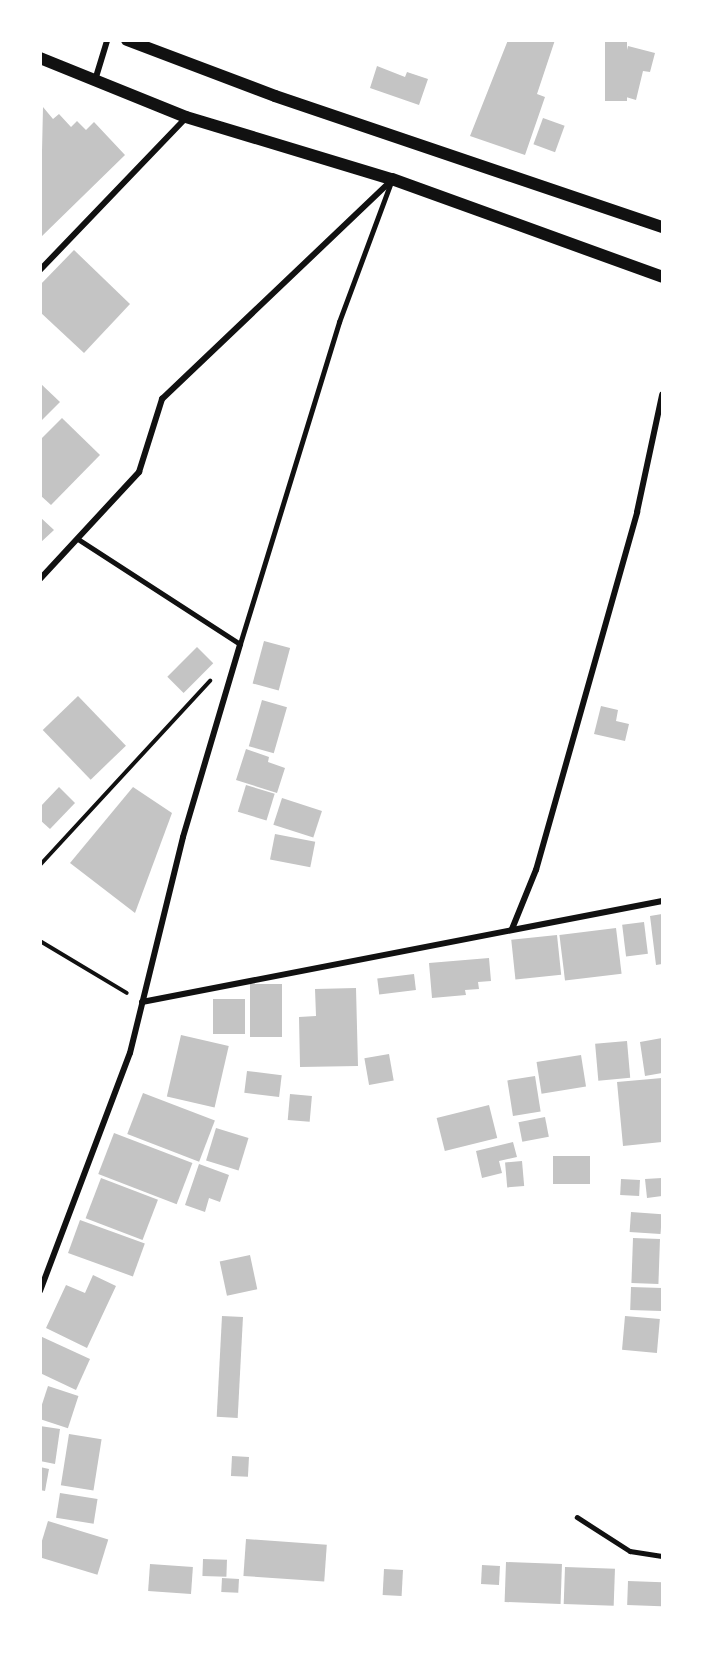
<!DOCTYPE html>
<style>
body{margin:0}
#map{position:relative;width:703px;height:1674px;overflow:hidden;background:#fff;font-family:"Varela Round",sans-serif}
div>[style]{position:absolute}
.building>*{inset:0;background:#c4c4c4;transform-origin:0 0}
.path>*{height:4px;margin:-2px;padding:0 2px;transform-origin:2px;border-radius:2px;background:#111}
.service>*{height:4.5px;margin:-2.25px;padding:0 2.25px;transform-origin:2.25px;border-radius:2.25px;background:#111}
.minor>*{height:6px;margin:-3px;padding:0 3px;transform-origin:3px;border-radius:3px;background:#111}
.secondary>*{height:12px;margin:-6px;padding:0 6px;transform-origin:6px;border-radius:6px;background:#111}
span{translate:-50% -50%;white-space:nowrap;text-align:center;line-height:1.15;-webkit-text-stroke:6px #fff;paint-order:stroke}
.frame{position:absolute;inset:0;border:42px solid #fff;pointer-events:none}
</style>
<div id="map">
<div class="building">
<div style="clip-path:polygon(508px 40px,555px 40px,537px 94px,545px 97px,525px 155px,470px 136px)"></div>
<div style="left:605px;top:40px;width:22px;height:61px"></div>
<div style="clip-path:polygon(628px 46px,655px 53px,650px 72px,643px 71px,636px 100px,616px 94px)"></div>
<div style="clip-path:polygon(377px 66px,405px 77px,407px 72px,428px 79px,419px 105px,370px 88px)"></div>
<div style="clip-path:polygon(43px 107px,53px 119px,59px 114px,71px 127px,77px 121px,86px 130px,94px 122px,125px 155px,40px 238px)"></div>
<div style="left:543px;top:118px;width:23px;height:28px;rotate:20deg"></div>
<div style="clip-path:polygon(74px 250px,130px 304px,84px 353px,40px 312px,40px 285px)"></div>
<div style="clip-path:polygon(40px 383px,60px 402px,40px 422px)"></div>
<div style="clip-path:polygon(62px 418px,100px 455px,51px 505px,40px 495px,40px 440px)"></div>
<div style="clip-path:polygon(40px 517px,54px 530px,40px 543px)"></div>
<div style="left:264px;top:641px;width:27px;height:44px;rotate:15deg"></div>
<div style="left:197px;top:647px;width:23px;height:42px;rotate:45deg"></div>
<div style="left:78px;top:696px;width:69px;height:49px;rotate:46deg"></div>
<div style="left:262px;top:700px;width:26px;height:48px;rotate:16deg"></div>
<div style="clip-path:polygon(601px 706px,618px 710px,616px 721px,629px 724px,625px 741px,594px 734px)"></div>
<div style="clip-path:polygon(246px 749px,269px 757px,268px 762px,285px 768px,277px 793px,236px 780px)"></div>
<div style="left:246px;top:785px;width:30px;height:28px;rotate:17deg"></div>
<div style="clip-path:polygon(59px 787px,75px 803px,50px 829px,40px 820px,40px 807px)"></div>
<div style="clip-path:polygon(133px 787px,172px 813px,135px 913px,70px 863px)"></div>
<div style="left:282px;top:798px;width:42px;height:28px;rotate:18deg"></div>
<div style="left:275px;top:834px;width:41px;height:26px;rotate:11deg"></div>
<div style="clip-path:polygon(662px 914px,662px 964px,656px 965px,650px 916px)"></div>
<div style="left:644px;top:922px;width:32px;height:22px;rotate:83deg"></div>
<div style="left:616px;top:928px;width:46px;height:57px;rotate:83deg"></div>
<div style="left:557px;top:935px;width:40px;height:46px;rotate:84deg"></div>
<div style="clip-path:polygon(489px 958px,491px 981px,478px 982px,479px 989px,465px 990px,466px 995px,432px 998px,429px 963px)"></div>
<div style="left:414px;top:974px;width:16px;height:37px;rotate:83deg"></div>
<div style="left:250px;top:984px;width:32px;height:53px"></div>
<div style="clip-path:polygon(356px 988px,358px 1066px,300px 1067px,299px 1017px,316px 1016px,315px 989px)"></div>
<div style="left:213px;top:999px;width:32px;height:35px"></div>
<div style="left:181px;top:1035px;width:49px;height:63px;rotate:13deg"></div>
<div style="clip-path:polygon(662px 1038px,662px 1073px,645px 1076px,640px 1042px)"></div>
<div style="left:627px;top:1041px;width:37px;height:32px;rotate:85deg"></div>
<div style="left:389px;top:1054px;width:27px;height:25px;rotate:80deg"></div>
<div style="left:581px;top:1055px;width:32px;height:45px;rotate:81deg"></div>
<div style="left:247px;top:1071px;width:35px;height:22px;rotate:7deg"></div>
<div style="left:535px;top:1076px;width:36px;height:28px;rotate:81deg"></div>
<div style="clip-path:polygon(662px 1078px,662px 1142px,623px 1146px,617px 1082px)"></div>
<div style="left:143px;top:1093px;width:77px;height:44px;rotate:21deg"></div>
<div style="left:290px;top:1094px;width:22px;height:26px;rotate:5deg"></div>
<div style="left:489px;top:1105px;width:34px;height:54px;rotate:76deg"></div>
<div style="left:545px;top:1117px;width:20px;height:27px;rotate:79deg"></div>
<div style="left:216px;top:1128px;width:34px;height:34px;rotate:17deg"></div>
<div style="left:114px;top:1133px;width:84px;height:44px;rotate:21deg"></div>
<div style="clip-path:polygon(513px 1142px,517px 1157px,499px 1161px,502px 1173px,482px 1178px,476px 1151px)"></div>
<div style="left:590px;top:1156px;width:28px;height:37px;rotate:90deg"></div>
<div style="left:522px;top:1161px;width:25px;height:17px;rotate:85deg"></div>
<div style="clip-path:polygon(199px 1164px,229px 1175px,220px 1202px,209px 1198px,205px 1212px,185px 1205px)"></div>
<div style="left:101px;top:1178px;width:61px;height:43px;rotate:21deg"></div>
<div style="clip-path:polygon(662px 1178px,662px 1196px,647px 1198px,645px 1179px)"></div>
<div style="left:621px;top:1179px;width:19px;height:16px;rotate:3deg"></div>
<div style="left:631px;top:1212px;width:31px;height:20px;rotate:4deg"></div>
<div style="left:80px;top:1220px;width:69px;height:35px;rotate:20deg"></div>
<div style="left:633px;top:1238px;width:27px;height:45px;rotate:2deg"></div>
<div style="left:250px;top:1255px;width:35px;height:31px;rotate:78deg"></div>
<div style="clip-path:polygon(93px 1275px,116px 1286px,87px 1348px,46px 1328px,66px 1285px,85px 1293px)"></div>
<div style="left:631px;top:1287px;width:31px;height:23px;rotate:2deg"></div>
<div style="left:222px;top:1316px;width:21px;height:101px;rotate:3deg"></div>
<div style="left:625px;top:1316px;width:35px;height:34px;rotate:5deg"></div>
<div style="clip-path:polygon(40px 1336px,90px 1359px,76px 1390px,40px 1373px)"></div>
<div style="left:48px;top:1386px;width:32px;height:34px;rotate:18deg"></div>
<div style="clip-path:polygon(40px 1426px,60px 1429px,55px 1464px,40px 1461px)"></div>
<div style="left:69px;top:1434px;width:33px;height:52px;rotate:9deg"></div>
<div style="left:232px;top:1456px;width:17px;height:20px;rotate:3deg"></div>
<div style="clip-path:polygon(40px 1467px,49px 1469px,45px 1491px,40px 1490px)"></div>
<div style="left:60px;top:1493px;width:38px;height:25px;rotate:9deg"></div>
<div style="left:48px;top:1521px;width:63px;height:37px;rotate:17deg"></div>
<div style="left:246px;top:1539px;width:81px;height:37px;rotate:4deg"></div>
<div style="left:203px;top:1559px;width:24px;height:17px;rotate:2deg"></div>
<div style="left:506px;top:1562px;width:56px;height:40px;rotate:2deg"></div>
<div style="left:150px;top:1564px;width:43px;height:27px;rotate:4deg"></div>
<div style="left:482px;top:1565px;width:18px;height:19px;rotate:3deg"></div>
<div style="left:565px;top:1567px;width:50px;height:37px;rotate:2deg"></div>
<div style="left:384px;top:1569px;width:19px;height:26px;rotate:3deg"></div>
<div style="left:222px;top:1578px;width:17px;height:14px;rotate:3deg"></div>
<div style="left:628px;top:1581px;width:34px;height:24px;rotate:2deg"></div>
</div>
<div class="path">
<div style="left:40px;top:865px;width:251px;rotate:-47.3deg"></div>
<div style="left:40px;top:941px;width:101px;rotate:30.9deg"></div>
</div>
<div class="service">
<div style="left:78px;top:539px;width:193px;rotate:32.9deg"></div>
<div style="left:240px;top:644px;width:337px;rotate:-72.9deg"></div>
<div style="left:339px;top:322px;width:149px;rotate:-69.6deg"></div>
<div style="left:577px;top:1517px;width:63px;rotate:32.7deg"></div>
<div style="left:630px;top:1551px;width:32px;rotate:9deg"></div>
</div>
<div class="minor">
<div style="left:96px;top:77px;width:39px;rotate:-73deg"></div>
<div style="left:40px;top:270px;width:211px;rotate:-46.2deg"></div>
<div style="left:40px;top:579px;width:146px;rotate:-47.2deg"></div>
<div style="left:139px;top:472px;width:77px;rotate:-72.5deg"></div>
<div style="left:162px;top:399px;width:318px;rotate:-43.6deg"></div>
<div style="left:512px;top:929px;width:64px;rotate:-67.9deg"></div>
<div style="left:536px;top:870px;width:372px;rotate:-74.2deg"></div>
<div style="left:637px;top:512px;width:120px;rotate:-77.9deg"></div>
<div style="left:142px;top:1002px;width:530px;rotate:-10.99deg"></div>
<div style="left:40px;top:1291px;width:254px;rotate:-69.3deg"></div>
<div style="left:130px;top:1053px;width:222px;rotate:-76.2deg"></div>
<div style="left:183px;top:837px;width:201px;rotate:-73.5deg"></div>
</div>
<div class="secondary">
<div style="left:127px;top:40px;width:158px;rotate:20.7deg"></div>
<div style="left:275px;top:96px;width:409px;rotate:18.7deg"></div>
<div style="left:40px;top:58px;width:157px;rotate:22deg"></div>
<div style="left:186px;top:117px;width:215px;rotate:16.8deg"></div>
<div style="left:392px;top:179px;width:287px;rotate:19.9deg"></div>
</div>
<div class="frame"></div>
</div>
